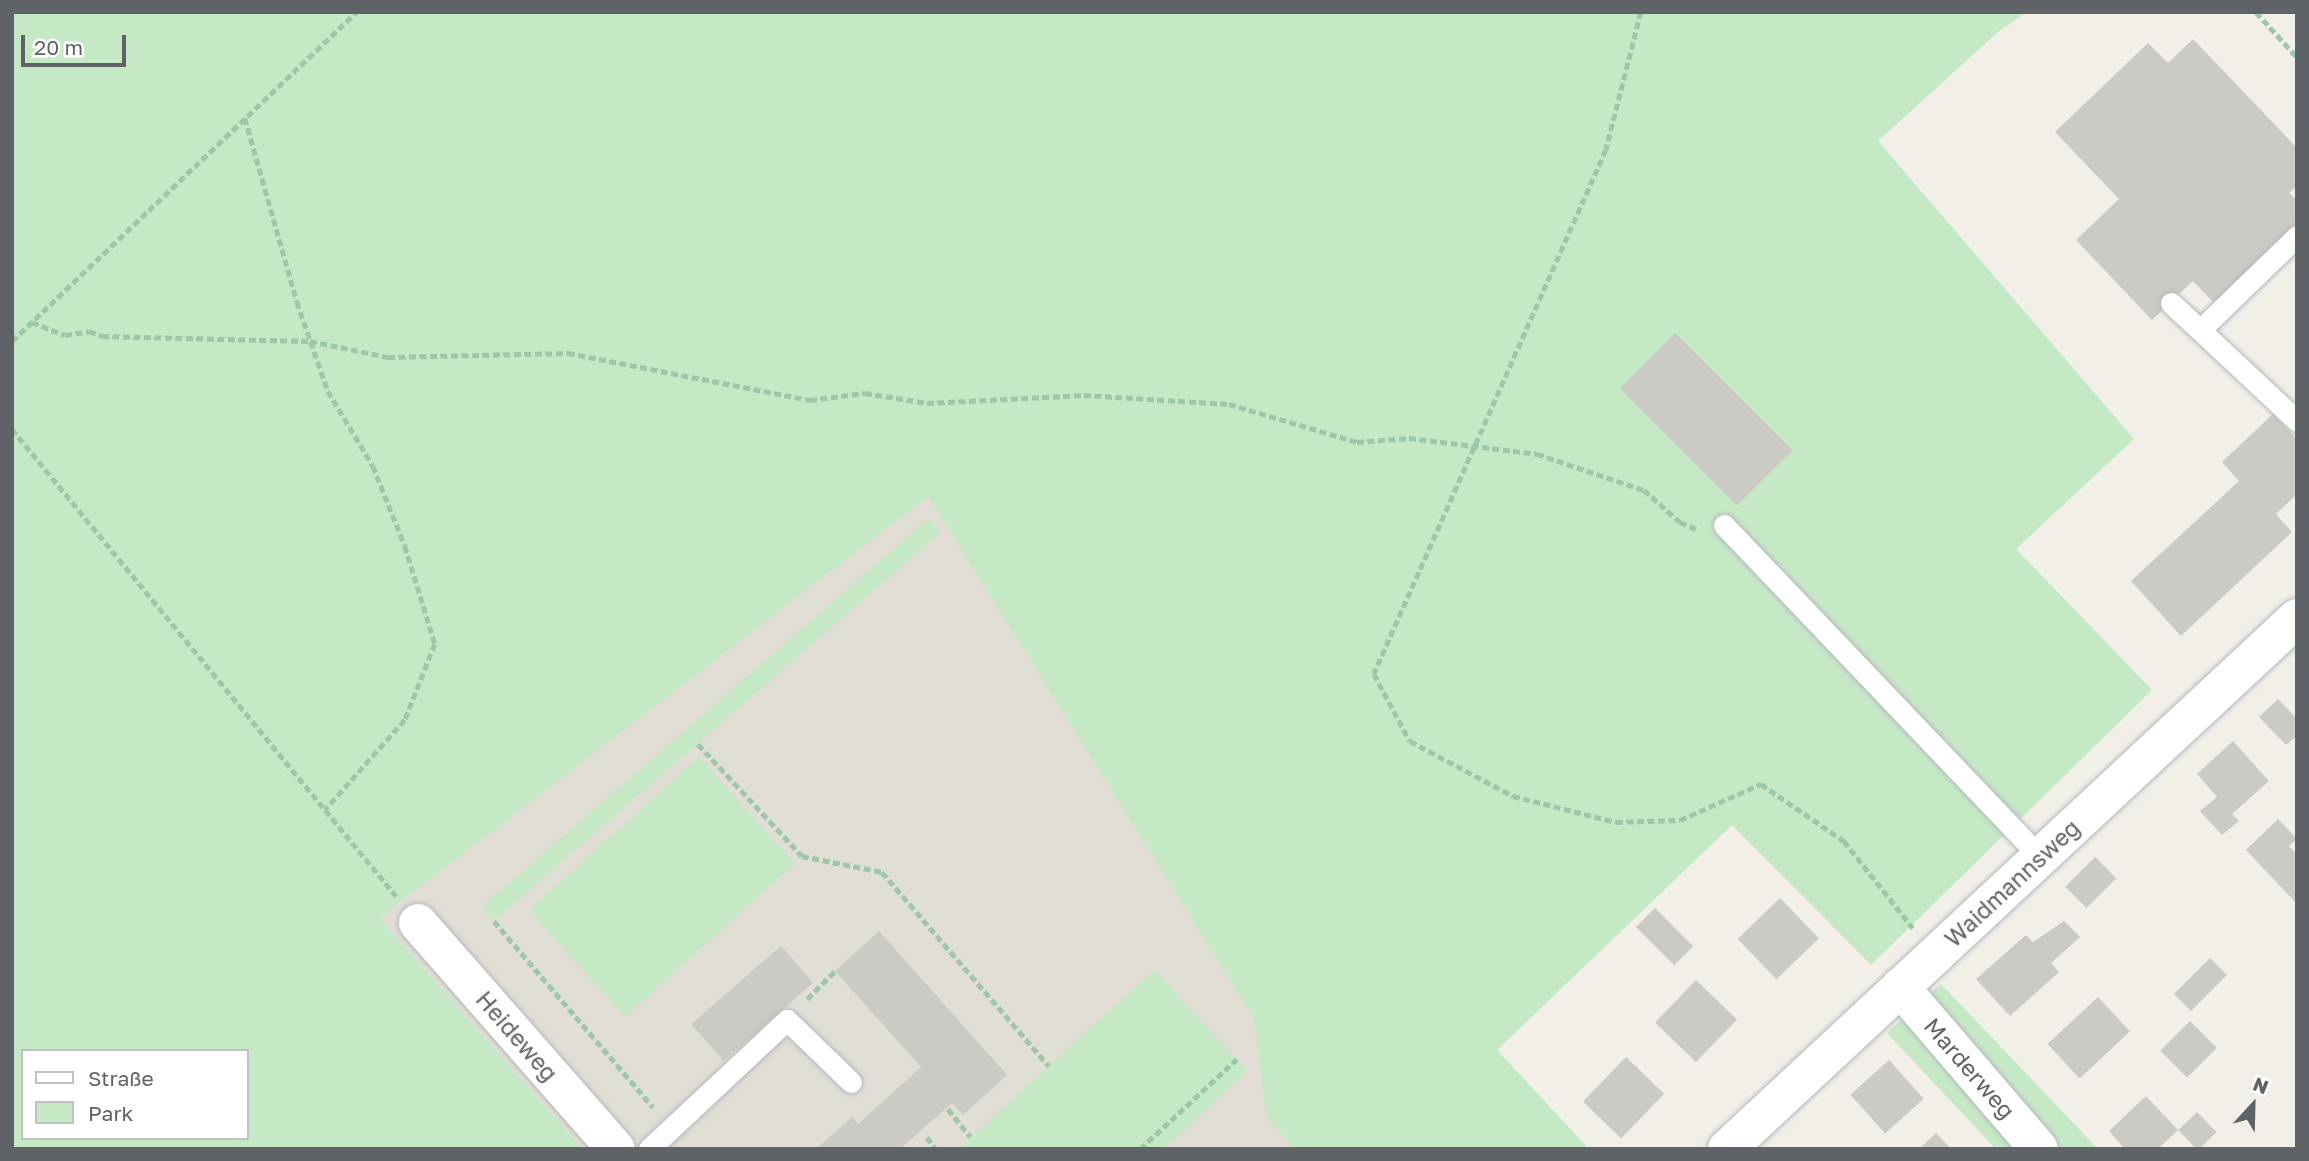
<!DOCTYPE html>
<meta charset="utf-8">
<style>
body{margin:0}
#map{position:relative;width:2309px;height:1161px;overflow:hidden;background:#f1efe8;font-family:"Golos Text",sans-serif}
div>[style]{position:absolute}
.education>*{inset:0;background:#e1ded6}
.green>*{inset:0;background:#c5e8c5;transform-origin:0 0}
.building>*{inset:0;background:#cccac5;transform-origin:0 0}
.path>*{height:4.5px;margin-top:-2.25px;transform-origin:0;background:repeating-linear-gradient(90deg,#9cc7a9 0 7px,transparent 0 10.5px)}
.roads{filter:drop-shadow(0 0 2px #b5b8bc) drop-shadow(0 0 2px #b5b8bc)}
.service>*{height:21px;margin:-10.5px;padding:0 10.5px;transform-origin:10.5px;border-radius:10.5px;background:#fff}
.minor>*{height:38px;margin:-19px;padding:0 19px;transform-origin:19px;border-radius:19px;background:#fff}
span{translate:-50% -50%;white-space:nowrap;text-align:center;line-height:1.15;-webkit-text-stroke:5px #fff;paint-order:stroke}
.street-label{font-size:23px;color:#5f6368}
.frame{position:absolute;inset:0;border:14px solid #5f6368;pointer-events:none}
.legend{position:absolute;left:21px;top:1049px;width:228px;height:91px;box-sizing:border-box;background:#fff;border:2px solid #bfc1c3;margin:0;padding:9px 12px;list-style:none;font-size:21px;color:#5f6368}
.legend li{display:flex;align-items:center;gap:14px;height:35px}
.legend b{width:35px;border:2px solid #bfc1c3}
.north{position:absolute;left:2218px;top:1070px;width:70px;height:70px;-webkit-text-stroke:5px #fff;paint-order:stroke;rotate:22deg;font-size:19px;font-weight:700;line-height:28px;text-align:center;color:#5f6368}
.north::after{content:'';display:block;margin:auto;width:24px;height:32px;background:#5f6368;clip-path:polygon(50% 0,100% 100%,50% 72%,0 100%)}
.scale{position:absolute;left:21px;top:35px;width:105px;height:32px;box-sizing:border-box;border:4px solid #5f6368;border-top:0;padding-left:9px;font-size:21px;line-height:24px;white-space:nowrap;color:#5f6368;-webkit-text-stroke:5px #fff;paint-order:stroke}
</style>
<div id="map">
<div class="education">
<div style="clip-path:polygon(928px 495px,1254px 1018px,1266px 1116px,1295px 1149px,582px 1149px,379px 918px)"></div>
</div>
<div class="green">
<div style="clip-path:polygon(evenodd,12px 12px,2027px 12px,1999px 31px,1878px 141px,2134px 439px,2016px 549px,2152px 690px,1871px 965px,1732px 825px,1497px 1050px,1589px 1149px,1295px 1149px,1266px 1116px,1253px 1017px,928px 496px,379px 918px,582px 1149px,12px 1149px,12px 12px,23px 1051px,247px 1051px,247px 1138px,23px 1138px,23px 1051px)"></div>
<div style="left:928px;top:519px;width:18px;height:591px;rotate:49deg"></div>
<div style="left:699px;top:757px;width:143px;height:229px;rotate:48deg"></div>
<div style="clip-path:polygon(1154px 970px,1247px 1071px,1163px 1149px,958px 1149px)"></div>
<div style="clip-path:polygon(1941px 984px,2098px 1149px,1996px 1149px,1887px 1033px)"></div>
</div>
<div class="building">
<div style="clip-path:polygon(2193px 39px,2297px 148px,2297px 186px,2289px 193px,2297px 200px,2297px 226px,2215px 304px,2193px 281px,2152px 320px,2076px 240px,2119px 199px,2055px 132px,2148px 43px,2168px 63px)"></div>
<div style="left:1675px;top:333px;width:166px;height:78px;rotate:45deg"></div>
<div style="clip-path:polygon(2273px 414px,2297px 439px,2297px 494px,2276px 514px,2292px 532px,2181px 636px,2131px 581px,2239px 481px,2222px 462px)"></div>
<div style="clip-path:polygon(2278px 699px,2297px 719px,2297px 736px,2286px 745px,2259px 717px)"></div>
<div style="clip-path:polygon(2233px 741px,2269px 781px,2232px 814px,2239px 821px,2222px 835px,2200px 811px,2217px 797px,2197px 774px)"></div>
<div style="clip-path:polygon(2278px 819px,2297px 839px,2289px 846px,2297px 855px,2297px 904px,2246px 850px)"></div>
<div style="left:2095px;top:857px;width:30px;height:42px;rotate:45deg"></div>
<div style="left:1780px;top:898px;width:56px;height:59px;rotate:46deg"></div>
<div style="left:1655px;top:908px;width:54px;height:27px;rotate:45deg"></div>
<div style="clip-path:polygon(2064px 921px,2080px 937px,2051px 963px,2059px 972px,2010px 1016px,1976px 979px,2026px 935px,2033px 942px)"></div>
<div style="clip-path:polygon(879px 931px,1007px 1075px,963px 1115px,952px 1103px,900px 1149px,816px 1149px,852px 1117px,858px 1124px,921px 1067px,835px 971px)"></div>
<div style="left:781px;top:946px;width:49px;height:119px;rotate:49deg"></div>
<div style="left:2210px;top:958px;width:24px;height:51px;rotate:45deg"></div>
<div style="left:1696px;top:980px;width:57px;height:59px;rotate:44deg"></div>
<div style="left:2098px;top:997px;width:47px;height:69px;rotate:47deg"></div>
<div style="left:2190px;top:1021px;width:38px;height:42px;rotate:45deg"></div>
<div style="left:1626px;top:1057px;width:53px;height:62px;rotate:44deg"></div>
<div style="left:1889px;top:1060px;width:52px;height:52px;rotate:48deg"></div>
<div style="clip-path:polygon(2146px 1096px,2178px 1130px,2158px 1149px,2125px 1149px,2109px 1131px)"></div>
<div style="left:2197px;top:1112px;width:28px;height:26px;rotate:46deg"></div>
<div style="clip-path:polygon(1936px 1133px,1951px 1149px,1919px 1149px)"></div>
</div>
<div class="path">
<div style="left:1641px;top:12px;width:142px;rotate:104.2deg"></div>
<div style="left:1606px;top:150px;width:573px;rotate:113.88deg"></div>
<div style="left:1374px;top:674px;width:76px;rotate:61.8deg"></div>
<div style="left:1410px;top:741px;width:117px;rotate:28.1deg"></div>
<div style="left:1513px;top:796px;width:106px;rotate:14.2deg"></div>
<div style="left:1616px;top:822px;width:64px;rotate:-1.8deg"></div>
<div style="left:1680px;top:820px;width:89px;rotate:-24deg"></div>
<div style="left:1761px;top:784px;width:101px;rotate:34.5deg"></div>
<div style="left:1844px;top:841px;width:111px;rotate:51.6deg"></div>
<div style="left:2256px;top:12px;width:61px;rotate:47.7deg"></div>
<div style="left:245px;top:118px;width:191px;rotate:74.2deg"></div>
<div style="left:297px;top:302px;width:94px;rotate:70.8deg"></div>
<div style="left:328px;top:391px;width:87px;rotate:59deg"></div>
<div style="left:373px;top:466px;width:86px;rotate:68.2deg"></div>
<div style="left:405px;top:546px;width:102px;rotate:73deg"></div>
<div style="left:435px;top:644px;width:82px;rotate:111.5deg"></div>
<div style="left:405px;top:720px;width:120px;rotate:131.6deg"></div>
<div style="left:32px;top:322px;width:35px;rotate:22deg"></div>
<div style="left:65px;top:335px;width:24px;rotate:-9deg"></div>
<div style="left:89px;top:331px;width:14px;rotate:21deg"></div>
<div style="left:102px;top:336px;width:208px;rotate:1.4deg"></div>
<div style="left:310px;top:341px;width:80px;rotate:11.6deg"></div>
<div style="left:388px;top:357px;width:180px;rotate:-1.3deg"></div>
<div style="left:568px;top:353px;width:247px;rotate:11deg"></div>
<div style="left:810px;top:400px;width:55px;rotate:-7.3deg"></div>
<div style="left:865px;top:393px;width:63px;rotate:9.2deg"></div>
<div style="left:927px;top:403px;width:157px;rotate:-2.9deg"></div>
<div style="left:1084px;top:395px;width:145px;rotate:3.6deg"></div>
<div style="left:1229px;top:404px;width:134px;rotate:16.5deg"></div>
<div style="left:1357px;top:442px;width:52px;rotate:-4.4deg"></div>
<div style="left:1409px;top:438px;width:129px;rotate:7.1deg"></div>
<div style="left:1537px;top:454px;width:113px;rotate:18.6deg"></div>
<div style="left:1644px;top:490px;width:48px;rotate:41.6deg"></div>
<div style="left:1680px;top:522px;width:20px;rotate:24deg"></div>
<div style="left:12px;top:341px;width:476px;rotate:-43.7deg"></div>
<div style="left:12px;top:429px;width:605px;rotate:50.57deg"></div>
<div style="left:698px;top:744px;width:153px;rotate:47.1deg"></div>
<div style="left:802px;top:856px;width:82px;rotate:11.3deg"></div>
<div style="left:882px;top:872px;width:256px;rotate:49.3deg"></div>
<div style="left:494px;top:921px;width:245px;rotate:49.5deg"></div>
<div style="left:807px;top:999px;width:40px;rotate:-45deg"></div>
<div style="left:948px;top:1109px;width:36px;rotate:51deg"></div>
<div style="left:927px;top:1137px;width:15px;rotate:53deg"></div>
<div style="left:1140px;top:1149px;width:132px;rotate:-42.9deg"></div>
</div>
<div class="roads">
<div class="service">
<div style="left:2171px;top:303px;width:173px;rotate:43.1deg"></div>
<div style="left:2200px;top:330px;width:135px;rotate:-44.1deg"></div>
<div style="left:1724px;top:525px;width:458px;rotate:46.4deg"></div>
<div style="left:649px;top:1149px;width:189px;rotate:-43.1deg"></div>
<div style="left:787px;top:1020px;width:89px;rotate:44.1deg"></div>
</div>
<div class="minor">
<div style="left:418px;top:923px;width:300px;rotate:48.8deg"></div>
<div style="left:1900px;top:987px;width:213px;rotate:49.4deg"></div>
<div style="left:1727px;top:1149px;width:779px;rotate:-42.97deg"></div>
</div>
</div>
<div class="street-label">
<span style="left:2012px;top:883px;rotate:-43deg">Waidmannsweg</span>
<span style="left:517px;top:1036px;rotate:49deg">Heideweg</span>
<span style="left:1970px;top:1068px;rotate:49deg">Marderweg</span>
</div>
<div class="frame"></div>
<ul class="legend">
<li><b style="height:9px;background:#fff"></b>Straße</li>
<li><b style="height:19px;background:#c5e8c5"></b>Park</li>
</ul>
<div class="north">N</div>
<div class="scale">20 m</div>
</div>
